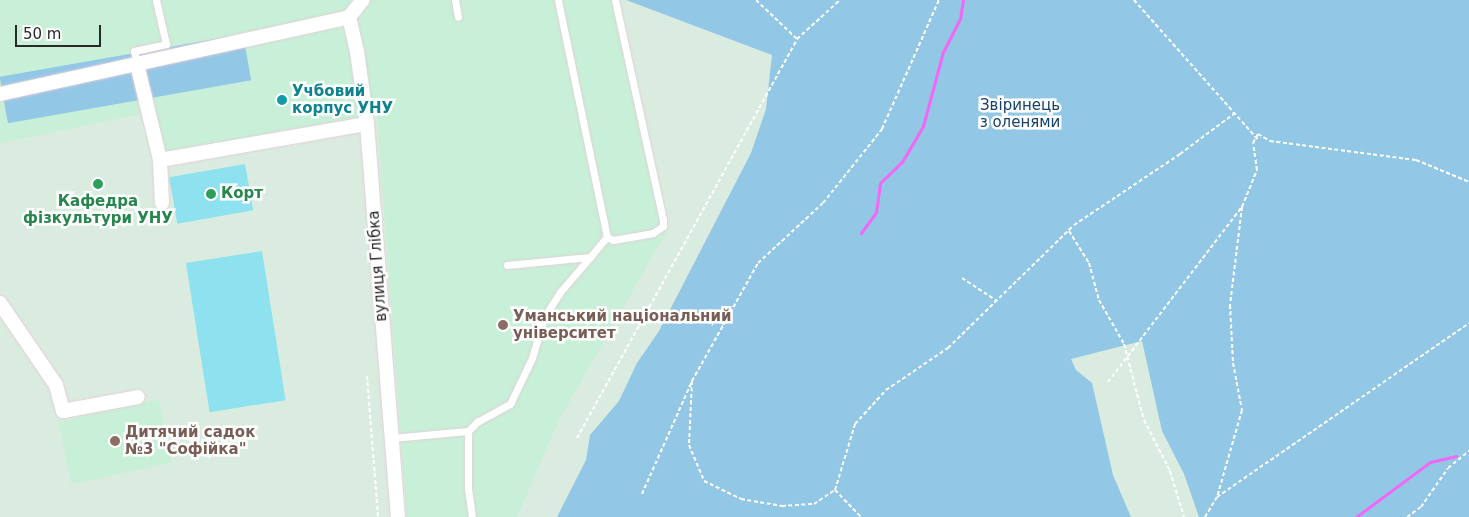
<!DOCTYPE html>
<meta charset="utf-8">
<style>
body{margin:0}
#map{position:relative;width:1469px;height:517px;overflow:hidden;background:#daecdf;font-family:"DejaVu Sans",sans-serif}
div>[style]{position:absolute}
.education>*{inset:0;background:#c8efd7;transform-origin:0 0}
.green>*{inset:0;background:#93c7e6;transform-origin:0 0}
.pitch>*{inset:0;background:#8ee1ee;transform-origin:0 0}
.stream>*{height:3px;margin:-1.5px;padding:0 1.5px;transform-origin:1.5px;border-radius:1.5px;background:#f267f5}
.path>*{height:2px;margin-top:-1px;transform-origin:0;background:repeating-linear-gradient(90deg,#fff 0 4px,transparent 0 6.5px)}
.roads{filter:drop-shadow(0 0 1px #e3cfd9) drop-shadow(0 0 1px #e3cfd9)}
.service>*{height:7px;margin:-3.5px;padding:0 3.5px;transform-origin:3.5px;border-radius:3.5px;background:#fff}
.minor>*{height:14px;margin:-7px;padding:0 7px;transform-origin:7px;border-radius:7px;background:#fff}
.dots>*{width:14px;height:14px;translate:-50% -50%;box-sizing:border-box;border:2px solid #fff;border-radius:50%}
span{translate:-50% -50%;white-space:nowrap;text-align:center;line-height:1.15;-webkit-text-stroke:5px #fff;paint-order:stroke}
.culture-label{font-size:15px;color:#0d838f;font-weight:700}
.left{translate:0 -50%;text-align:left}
.park-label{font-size:15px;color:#163f6a}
.leisure-label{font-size:15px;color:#27864d;font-weight:700}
.street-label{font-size:15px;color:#292929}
.education-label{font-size:15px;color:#785e54;font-weight:700}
.scale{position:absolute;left:15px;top:25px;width:86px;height:22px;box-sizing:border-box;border:2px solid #292929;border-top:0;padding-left:6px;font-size:15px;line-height:18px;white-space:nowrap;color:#292929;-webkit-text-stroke:4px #fff;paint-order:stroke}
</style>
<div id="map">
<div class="education">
<div style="clip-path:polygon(0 0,617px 0,668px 229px,559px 420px,517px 517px,407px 517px,377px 116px,150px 155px,141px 114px,0 143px)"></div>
<div style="left:159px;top:400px;width:64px;height:103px;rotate:78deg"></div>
</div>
<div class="green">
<div style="clip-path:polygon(626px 0,1469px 0,1469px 517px,1199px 517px,1184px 474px,1162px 431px,1142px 341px,1071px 359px,1076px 370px,1092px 383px,1113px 475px,1131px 517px,557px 517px,586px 460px,590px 435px,619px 401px,637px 363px,659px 331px,751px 153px,766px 109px,772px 55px)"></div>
<div style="left:243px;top:34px;width:47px;height:247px;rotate:80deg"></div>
</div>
<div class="pitch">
<div style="left:245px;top:164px;width:47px;height:77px;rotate:80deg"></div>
<div style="left:262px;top:251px;width:151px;height:77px;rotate:81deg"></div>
</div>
<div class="stream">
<div style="left:861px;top:233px;width:26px;rotate:-54deg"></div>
<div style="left:876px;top:212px;width:29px;rotate:-82deg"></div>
<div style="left:880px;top:183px;width:30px;rotate:-44deg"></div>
<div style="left:902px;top:162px;width:42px;rotate:-59.7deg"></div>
<div style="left:923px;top:126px;width:77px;rotate:-74.9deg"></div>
<div style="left:943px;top:52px;width:37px;rotate:-63deg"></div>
<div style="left:960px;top:19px;width:19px;rotate:-81deg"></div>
<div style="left:1356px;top:517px;width:92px;rotate:-36.6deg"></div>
<div style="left:1430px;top:462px;width:27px;rotate:-13deg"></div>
</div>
<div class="path">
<div style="left:756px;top:0;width:57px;rotate:43.6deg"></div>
<div style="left:1134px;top:0;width:188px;rotate:48.4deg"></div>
<div style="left:1242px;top:207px;width:40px;rotate:-68deg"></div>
<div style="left:1257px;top:170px;width:27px;rotate:-98deg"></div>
<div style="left:1253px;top:143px;width:10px;rotate:-61deg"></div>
<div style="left:1258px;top:134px;width:14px;rotate:30deg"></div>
<div style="left:1270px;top:141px;width:147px;rotate:7.4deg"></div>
<div style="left:1416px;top:160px;width:57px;rotate:22.5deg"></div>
<div style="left:1069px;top:231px;width:38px;rotate:58deg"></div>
<div style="left:1089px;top:263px;width:38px;rotate:75deg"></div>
<div style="left:1099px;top:300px;width:51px;rotate:60.4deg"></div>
<div style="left:1124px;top:344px;width:79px;rotate:75.3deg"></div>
<div style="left:1144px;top:420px;width:57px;rotate:63deg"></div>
<div style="left:1170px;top:471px;width:48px;rotate:73.1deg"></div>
<div style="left:962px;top:278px;width:42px;rotate:33.3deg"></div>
<div style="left:367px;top:376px;width:141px;rotate:85.5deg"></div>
<div style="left:692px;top:381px;width:64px;rotate:92.7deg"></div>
<div style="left:689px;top:445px;width:39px;rotate:67deg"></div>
<div style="left:704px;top:481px;width:41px;rotate:25.9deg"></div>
<div style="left:741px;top:499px;width:42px;rotate:9.7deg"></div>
<div style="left:782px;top:506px;width:32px;rotate:-4deg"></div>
<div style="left:814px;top:504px;width:25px;rotate:-34deg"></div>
<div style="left:835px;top:490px;width:69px;rotate:-73.1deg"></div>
<div style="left:855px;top:424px;width:46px;rotate:-47.6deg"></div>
<div style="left:886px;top:390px;width:75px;rotate:-34.1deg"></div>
<div style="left:948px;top:348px;width:176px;rotate:-44.3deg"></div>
<div style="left:1074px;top:225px;width:128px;rotate:-33.8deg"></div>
<div style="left:1180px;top:154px;width:69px;rotate:-36.7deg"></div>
<div style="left:1108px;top:382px;width:220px;rotate:-52.6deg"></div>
<div style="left:1242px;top:207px;width:99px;rotate:97deg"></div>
<div style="left:1230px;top:305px;width:58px;rotate:87deg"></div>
<div style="left:1233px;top:363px;width:48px;rotate:79.2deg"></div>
<div style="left:1242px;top:410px;width:91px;rotate:106deg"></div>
<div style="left:577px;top:438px;width:456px;rotate:-61.1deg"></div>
<div style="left:797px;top:39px;width:58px;rotate:-42.2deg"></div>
<div style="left:835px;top:490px;width:37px;rotate:46deg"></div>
<div style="left:642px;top:494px;width:124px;rotate:-66.1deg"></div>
<div style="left:692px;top:381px;width:135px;rotate:-60.8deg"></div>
<div style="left:758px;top:263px;width:88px;rotate:-42.7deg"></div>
<div style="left:823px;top:203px;width:95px;rotate:-51.4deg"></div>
<div style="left:882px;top:129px;width:141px;rotate:-66.2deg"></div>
<div style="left:1205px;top:517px;width:23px;rotate:-59deg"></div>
<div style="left:1217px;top:497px;width:306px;rotate:-34.6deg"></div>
<div style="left:1407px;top:517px;width:17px;rotate:-36deg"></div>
<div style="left:1421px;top:507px;width:47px;rotate:-55.3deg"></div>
<div style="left:1448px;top:468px;width:27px;rotate:-39deg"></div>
</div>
<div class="roads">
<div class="service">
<div style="left:455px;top:0;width:17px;rotate:80deg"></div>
<div style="left:137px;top:64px;width:13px;rotate:-103deg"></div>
<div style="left:134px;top:51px;width:33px;rotate:-12deg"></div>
<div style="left:166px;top:44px;width:45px;rotate:-102.8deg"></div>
<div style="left:607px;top:237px;width:7px;rotate:27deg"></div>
<div style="left:613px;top:240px;width:41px;rotate:-9.9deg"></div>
<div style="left:653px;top:233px;width:12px;rotate:-35deg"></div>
<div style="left:663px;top:226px;width:6px;rotate:-90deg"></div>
<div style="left:663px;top:220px;width:225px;rotate:-102.3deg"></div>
<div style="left:507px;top:265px;width:83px;rotate:-5.5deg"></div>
<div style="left:590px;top:257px;width:26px;rotate:-50deg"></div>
<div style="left:607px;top:237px;width:242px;rotate:-101.7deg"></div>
<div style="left:392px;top:438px;width:76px;rotate:-5.3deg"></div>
<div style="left:472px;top:517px;width:30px;rotate:-98deg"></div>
<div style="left:468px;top:487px;width:56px;rotate:-90deg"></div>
<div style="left:468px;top:431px;width:13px;rotate:-45deg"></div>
<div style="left:477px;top:422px;width:38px;rotate:-29deg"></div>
<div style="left:510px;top:404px;width:51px;rotate:-64.4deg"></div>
<div style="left:532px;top:358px;width:43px;rotate:-73.7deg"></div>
<div style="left:544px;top:317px;width:30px;rotate:-57deg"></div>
<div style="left:560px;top:292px;width:46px;rotate:-49.4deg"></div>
</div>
<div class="minor">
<div style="left:349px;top:17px;width:35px;rotate:77deg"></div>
<div style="left:357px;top:51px;width:74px;rotate:82.2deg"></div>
<div style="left:367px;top:124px;width:394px;rotate:85.5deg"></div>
<div style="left:137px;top:64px;width:99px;rotate:76.5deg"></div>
<div style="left:160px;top:160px;width:210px;rotate:-9.9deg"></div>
<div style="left:0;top:94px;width:357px;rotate:-12.4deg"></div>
<div style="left:349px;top:17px;width:22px;rotate:-51deg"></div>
<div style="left:160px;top:160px;width:43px;rotate:87.3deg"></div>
<div style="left:0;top:303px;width:99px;rotate:55.7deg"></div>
<div style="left:56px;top:385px;width:27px;rotate:75deg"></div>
<div style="left:63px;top:411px;width:76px;rotate:-10.6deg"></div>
</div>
</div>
<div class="dots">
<div style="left:282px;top:100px;background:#0f9aa8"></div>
<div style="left:98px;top:184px;background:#2e9e5b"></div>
<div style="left:211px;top:194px;background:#2e9e5b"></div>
<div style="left:503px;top:325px;background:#8d6e63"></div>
<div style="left:115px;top:441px;background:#8d6e63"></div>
</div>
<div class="culture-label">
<span class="left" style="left:292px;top:100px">Учбовий<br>корпус УНУ</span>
</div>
<div class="park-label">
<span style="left:1020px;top:114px">Звіринець<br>з оленями</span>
</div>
<div class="leisure-label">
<span class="left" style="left:221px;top:194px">Корт</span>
<span style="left:98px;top:210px">Кафедра<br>фізкультури УНУ</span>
</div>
<div class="street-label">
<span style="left:378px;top:266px;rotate:-94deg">вулиця Глібка</span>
</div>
<div class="education-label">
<span class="left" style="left:513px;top:325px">Уманський національний<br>університет</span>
<span class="left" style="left:125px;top:441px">Дитячий садок<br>№3 "Софійка"</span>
</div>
<div class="scale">50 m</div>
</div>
